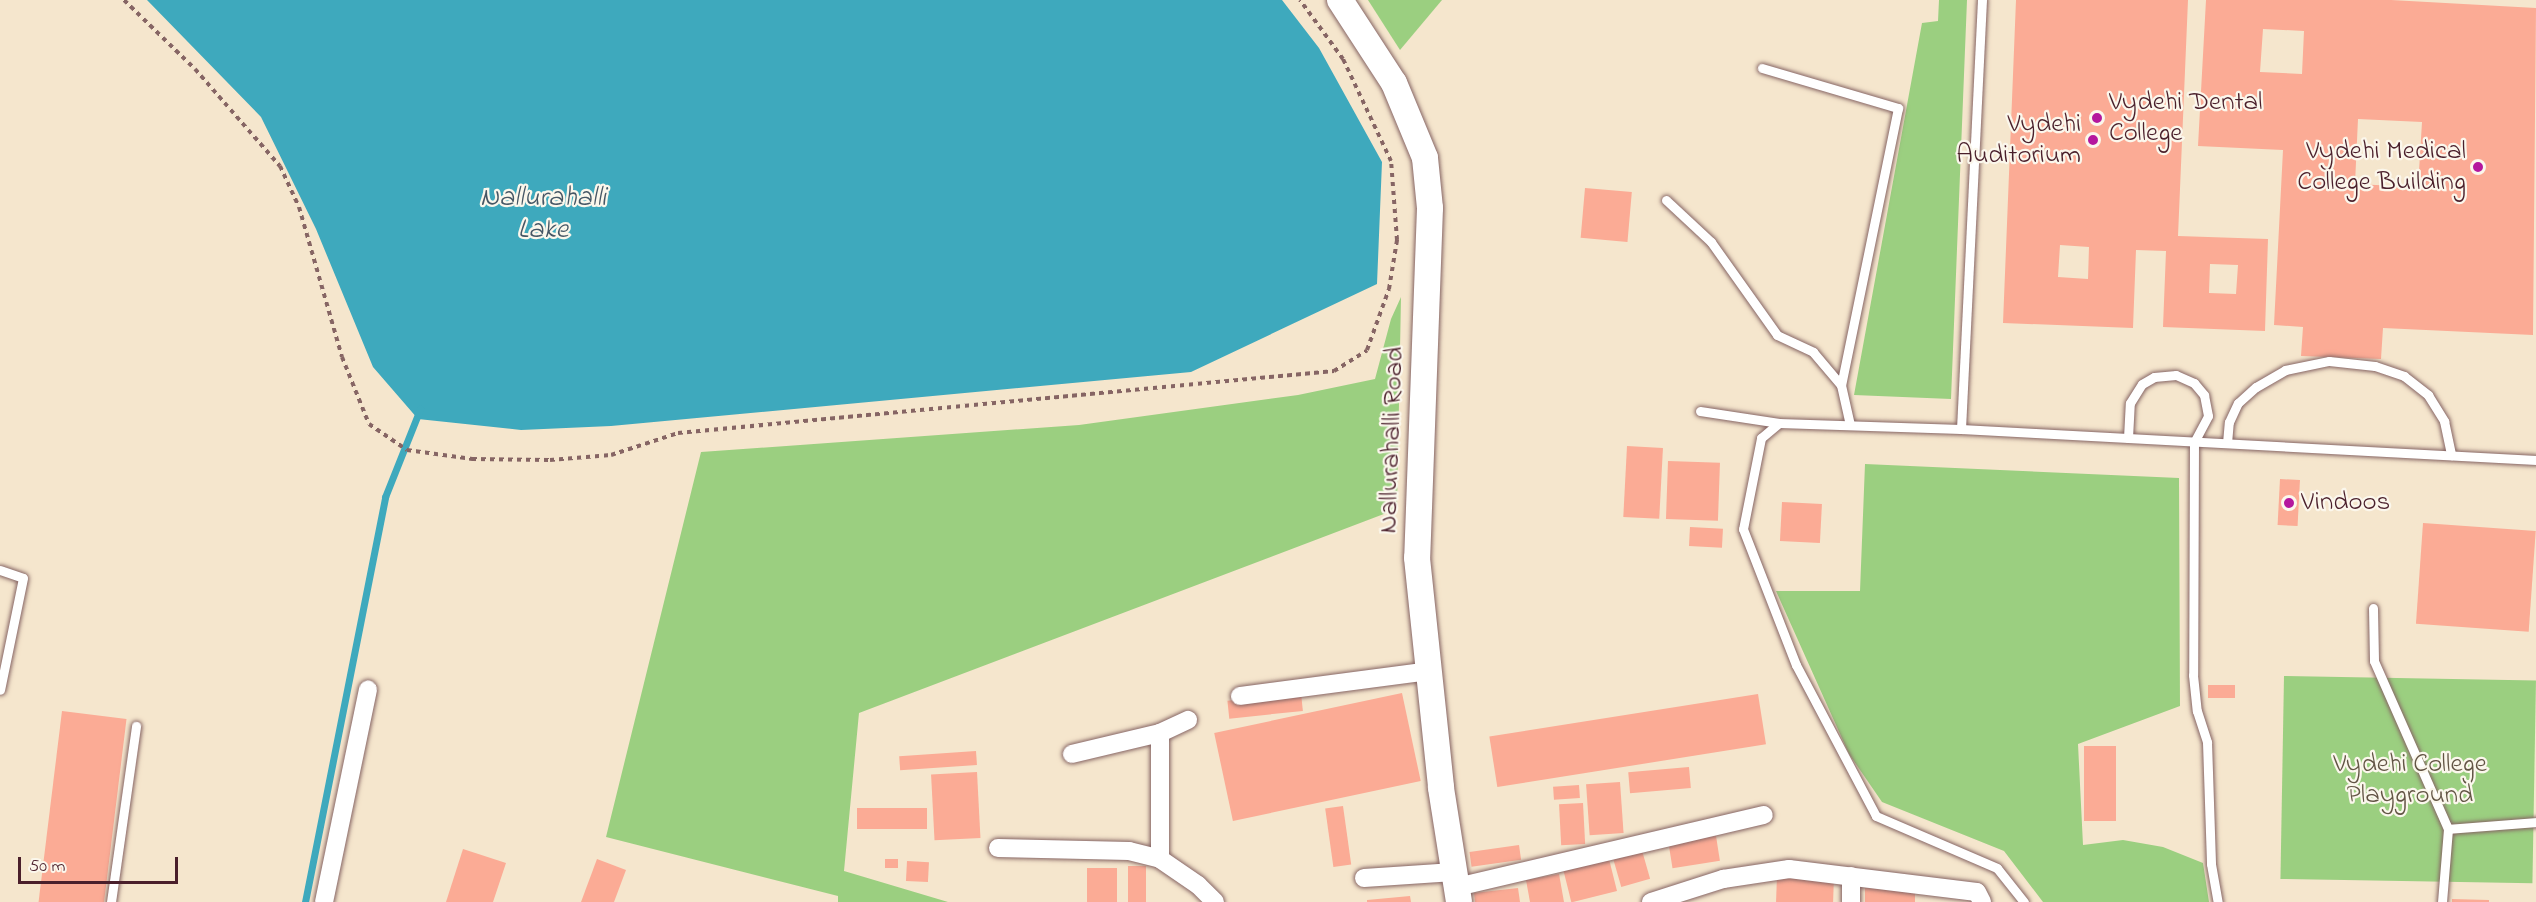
<!DOCTYPE html>
<style>
body{margin:0}
#map{position:relative;width:2536px;height:902px;overflow:hidden;background:#f5e6cd;font-family:"Indie Flower",sans-serif}
div>[style]{position:absolute}
.green>*{inset:0;background:#9bcf80;transform-origin:0 0}
.water>*{inset:0;background:#3ea9bd}
.stream>*{height:7px;margin:-3.5px;padding:0 3.5px;transform-origin:3.5px;border-radius:3.5px;background:#3ea9bd}
.building>*{inset:0;background:#fbab95;transform-origin:0 0}
.path>*{height:4px;margin-top:-2px;transform-origin:0;background:repeating-linear-gradient(90deg,#866564 0 4.5px,transparent 0 9px)}
.roads{filter:drop-shadow(0 0 2px #866564) drop-shadow(0 0 2px #866564)}
.lane>*{height:9px;margin:-4.5px;padding:0 4.5px;transform-origin:4.5px;border-radius:4.5px;background:#fff}
.street>*{height:18px;margin:-9px;padding:0 9px;transform-origin:9px;border-radius:9px;background:#fff}
.secondary>*{height:26px;margin:-13px;padding:0 13px;transform-origin:13px;border-radius:13px;background:#fff}
.dots>*{width:16px;height:16px;translate:-50% -50%;box-sizing:border-box;border:3px solid #fbf7ec;border-radius:50%}
span{translate:-50% -50%;white-space:nowrap;text-align:center;line-height:1.15;-webkit-text-stroke:4.5px #fbf7ec;paint-order:stroke}
.poi-label{font-size:27px;color:#4a1f2b}
.left{translate:0 -50%;text-align:left}
.right{translate:-100% -50%;text-align:right}
.street-label{font-size:27px;color:#4a1f2b}
.park-label{font-size:27px;color:#625444}
.water-label{font-size:28px;color:#455665;font-style:italic}
.scale{position:absolute;left:18px;top:857px;width:160px;height:27px;box-sizing:border-box;border:3px solid #4a1f2b;border-top:0;padding-left:8px;font-size:18px;line-height:21px;white-space:nowrap;color:#4a1f2b;-webkit-text-stroke:4px #fbf7ec;paint-order:stroke}
</style>
<div id="map">
<div class="green">
<div style="clip-path:polygon(1368px 0,1442px 0,1400px 50px)"></div>
<div style="clip-path:polygon(1939px 0,1967px 0,1951px 399px,1854px 395px,1922px 23px,1938px 21px)"></div>
<div style="clip-path:polygon(1401px 297px,1397px 509px,859px 713px,844px 871px,948px 902px,838px 902px,838px 896px,606px 837px,701px 452px,1079px 425px,1298px 395px,1375px 379px,1391px 319px)"></div>
<div style="clip-path:polygon(1865px 464px,2179px 478px,2180px 706px,2078px 744px,2083px 845px,2123px 840px,2163px 847px,2203px 863px,2209px 902px,2043px 902px,2004px 851px,1882px 802px,1849px 754px,1776px 591px,1860px 591px)"></div>
<div style="left:2284px;top:676px;width:252px;height:203px;rotate:1deg"></div>
</div>
<div class="water">
<div style="clip-path:polygon(147px 0,1282px 0,1319px 48px,1382px 162px,1377px 284px,1191px 372px,611px 426px,521px 430px,418px 419px,373px 367px,316px 229px,261px 117px)"></div>
</div>
<div class="stream">
<div style="left:305px;top:902px;width:413px;rotate:-78.8deg"></div>
<div style="left:385px;top:497px;width:95px;rotate:-68.3deg"></div>
</div>
<div class="building">
<div style="clip-path:polygon(evenodd,2016px 0,2188px 0,2178px 236px,2268px 239px,2265px 331px,2163px 327px,2166px 251px,2136px 250px,2133px 328px,2003px 323px,2016px 0,2060px 245px,2089px 247px,2088px 279px,2058px 277px,2060px 245px,2016px 0,2210px 264px,2238px 265px,2236px 294px,2209px 293px,2210px 264px)"></div>
<div style="clip-path:polygon(evenodd,2206px 0,2391px 0,2536px 8px,2533px 335px,2383px 328px,2381px 359px,2301px 356px,2303px 327px,2274px 325px,2283px 150px,2198px 146px,2206px 0,2263px 29px,2304px 31px,2302px 74px,2260px 72px,2263px 29px,2206px 0,2358px 119px,2422px 122px,2418px 187px,2355px 184px,2358px 119px)"></div>
<div style="left:1585px;top:188px;width:47px;height:50px;rotate:5deg"></div>
<div style="left:1627px;top:446px;width:36px;height:71px;rotate:3deg"></div>
<div style="left:1668px;top:461px;width:52px;height:58px;rotate:2deg"></div>
<div style="left:2280px;top:479px;width:20px;height:46px;rotate:3deg"></div>
<div style="left:1782px;top:502px;width:40px;height:39px;rotate:3deg"></div>
<div style="left:2423px;top:523px;width:113px;height:101px;rotate:4deg"></div>
<div style="left:1690px;top:527px;width:33px;height:19px;rotate:3deg"></div>
<div style="left:2208px;top:685px;width:27px;height:13px"></div>
<div style="left:1301px;top:693px;width:18px;height:74px;rotate:84deg"></div>
<div style="left:1402px;top:693px;width:90px;height:192px;rotate:78deg"></div>
<div style="left:1758px;top:694px;width:51px;height:272px;rotate:81deg"></div>
<div style="left:62px;top:711px;width:65px;height:193px;rotate:7deg"></div>
<div style="left:2084px;top:746px;width:32px;height:75px"></div>
<div style="left:976px;top:751px;width:14px;height:77px;rotate:86deg"></div>
<div style="left:1689px;top:767px;width:21px;height:61px;rotate:85deg"></div>
<div style="left:977px;top:772px;width:66px;height:46px;rotate:87deg"></div>
<div style="left:1620px;top:782px;width:51px;height:34px;rotate:86deg"></div>
<div style="left:1579px;top:785px;width:13px;height:26px;rotate:86deg"></div>
<div style="left:1583px;top:803px;width:41px;height:24px;rotate:87deg"></div>
<div style="left:1343px;top:806px;width:59px;height:18px;rotate:82deg"></div>
<div style="left:927px;top:808px;width:21px;height:70px;rotate:90deg"></div>
<div style="left:1716px;top:836px;width:25px;height:48px;rotate:81deg"></div>
<div style="left:1519px;top:845px;width:15px;height:50px;rotate:82deg"></div>
<div style="left:1641px;top:847px;width:33px;height:30px;rotate:74deg"></div>
<div style="clip-path:polygon(463px 849px,506px 863px,493px 902px,446px 902px)"></div>
<div style="clip-path:polygon(597px 859px,626px 870px,614px 902px,581px 902px)"></div>
<div style="left:898px;top:859px;width:9px;height:13px;rotate:90deg"></div>
<div style="left:1609px;top:859px;width:33px;height:47px;rotate:76deg"></div>
<div style="left:907px;top:861px;width:22px;height:20px;rotate:3deg"></div>
<div style="left:1128px;top:866px;width:18px;height:36px"></div>
<div style="left:1087px;top:868px;width:30px;height:34px"></div>
<div style="clip-path:polygon(1559px 874px,1564px 902px,1530px 902px,1526px 880px)"></div>
<div style="left:1777px;top:875px;width:57px;height:27px;rotate:2deg"></div>
<div style="clip-path:polygon(1518px 888px,1520px 902px,1475px 902px,1474px 893px)"></div>
<div style="clip-path:polygon(1865px 888px,1915px 890px,1915px 902px,1865px 902px)"></div>
<div style="clip-path:polygon(1410px 896px,1411px 902px,1367px 902px,1367px 900px)"></div>
<div style="clip-path:polygon(2452px 899px,2489px 900px,2489px 902px,2452px 902px)"></div>
</div>
<div class="path">
<div style="left:124px;top:0;width:99px;rotate:44.2deg"></div>
<div style="left:195px;top:69px;width:129px;rotate:48.8deg"></div>
<div style="left:280px;top:166px;width:45px;rotate:65.1deg"></div>
<div style="left:299px;top:207px;width:156px;rotate:74deg"></div>
<div style="left:342px;top:357px;width:72px;rotate:68.1deg"></div>
<div style="left:369px;top:424px;width:46px;rotate:34.4deg"></div>
<div style="left:407px;top:450px;width:66px;rotate:7.9deg"></div>
<div style="left:472px;top:459px;width:78px;rotate:0.7deg"></div>
<div style="left:550px;top:460px;width:61px;rotate:-4.7deg"></div>
<div style="left:611px;top:455px;width:71px;rotate:-18.2deg"></div>
<div style="left:678px;top:433px;width:659px;rotate:-5.4deg"></div>
<div style="left:1334px;top:371px;width:39px;rotate:-32deg"></div>
<div style="left:1367px;top:350px;width:65px;rotate:-70.2deg"></div>
<div style="left:1389px;top:289px;width:50px;rotate:-80.7deg"></div>
<div style="left:1397px;top:240px;width:79px;rotate:-94.3deg"></div>
<div style="left:1391px;top:161px;width:113px;rotate:-115.2deg"></div>
<div style="left:1343px;top:59px;width:73px;rotate:-126.1deg"></div>
</div>
<div class="roads">
<div class="lane">
<div style="left:1762px;top:68px;width:142px;rotate:16.4deg"></div>
<div style="left:1898px;top:108px;width:283px;rotate:101.6deg"></div>
<div style="left:1841px;top:385px;width:41px;rotate:77.3deg"></div>
<div style="left:1666px;top:200px;width:62px;rotate:43deg"></div>
<div style="left:1711px;top:242px;width:114px;rotate:54.6deg"></div>
<div style="left:1777px;top:335px;width:40px;rotate:25deg"></div>
<div style="left:1813px;top:352px;width:43px;rotate:49.7deg"></div>
<div style="left:1700px;top:411px;width:80px;rotate:8.6deg"></div>
<div style="left:1961px;top:429px;width:430px;rotate:-87.2deg"></div>
<div style="left:2128px;top:438px;width:35px;rotate:-87deg"></div>
<div style="left:2130px;top:403px;width:22px;rotate:-58deg"></div>
<div style="left:2142px;top:384px;width:14px;rotate:-30deg"></div>
<div style="left:2154px;top:377px;width:22px;rotate:-5deg"></div>
<div style="left:2176px;top:375px;width:20px;rotate:24deg"></div>
<div style="left:2194px;top:383px;width:16px;rotate:50deg"></div>
<div style="left:2204px;top:395px;width:21px;rotate:79deg"></div>
<div style="left:2208px;top:416px;width:30px;rotate:118deg"></div>
<div style="left:2194px;top:442px;width:233px;rotate:90.2deg"></div>
<div style="left:2193px;top:675px;width:36px;rotate:84deg"></div>
<div style="left:2197px;top:711px;width:33px;rotate:72deg"></div>
<div style="left:2207px;top:742px;width:122px;rotate:88.1deg"></div>
<div style="left:2211px;top:864px;width:39px;rotate:80deg"></div>
<div style="left:2227px;top:443px;width:21px;rotate:-85deg"></div>
<div style="left:2229px;top:422px;width:21px;rotate:-65deg"></div>
<div style="left:2238px;top:403px;width:24px;rotate:-42deg"></div>
<div style="left:2256px;top:387px;width:34px;rotate:-30deg"></div>
<div style="left:2285px;top:370px;width:45px;rotate:-11.6deg"></div>
<div style="left:2329px;top:361px;width:46px;rotate:6.2deg"></div>
<div style="left:2375px;top:366px;width:31px;rotate:19deg"></div>
<div style="left:2404px;top:376px;width:31px;rotate:38deg"></div>
<div style="left:2428px;top:395px;width:31px;rotate:58deg"></div>
<div style="left:2444px;top:421px;width:35px;rotate:78deg"></div>
<div style="left:0;top:570px;width:24px;rotate:19deg"></div>
<div style="left:23px;top:578px;width:114px;rotate:101.6deg"></div>
<div style="left:2373px;top:608px;width:53px;rotate:88.9deg"></div>
<div style="left:2374px;top:661px;width:184px;rotate:66.2deg"></div>
<div style="left:2448px;top:829px;width:73px;rotate:94.7deg"></div>
<div style="left:2448px;top:829px;width:88px;rotate:-4.5deg"></div>
<div style="left:111px;top:902px;width:178px;rotate:-81.9deg"></div>
<div style="left:2024px;top:902px;width:43px;rotate:-128.5deg"></div>
<div style="left:1997px;top:868px;width:132px;rotate:-156.7deg"></div>
<div style="left:1876px;top:816px;width:171px;rotate:-117.9deg"></div>
<div style="left:1796px;top:665px;width:146px;rotate:-111.3deg"></div>
<div style="left:1743px;top:529px;width:93px;rotate:-78.8deg"></div>
<div style="left:1761px;top:438px;width:23px;rotate:-40deg"></div>
<div style="left:1779px;top:423px;width:182px;rotate:1.9deg"></div>
<div style="left:1961px;top:429px;width:576px;rotate:3.09deg"></div>
</div>
<div class="street">
<div style="left:1240px;top:696px;width:191px;rotate:-7.5deg"></div>
<div style="left:1072px;top:754px;width:90px;rotate:-13.4deg"></div>
<div style="left:998px;top:848px;width:131px;rotate:1.3deg"></div>
<div style="left:1129px;top:851px;width:32px;rotate:14deg"></div>
<div style="left:1160px;top:859px;width:46px;rotate:34.4deg"></div>
<div style="left:1198px;top:885px;width:24px;rotate:45deg"></div>
<div style="left:1160px;top:859px;width:126px;rotate:-90deg"></div>
<div style="left:1160px;top:733px;width:31px;rotate:-25deg"></div>
<div style="left:1851px;top:876px;width:26px;rotate:90deg"></div>
<div style="left:1364px;top:878px;width:90px;rotate:-3.8deg"></div>
<div style="left:1457px;top:887px;width:315px;rotate:-13.2deg"></div>
<div style="left:324px;top:902px;width:217px;rotate:-78.3deg"></div>
<div style="left:1651px;top:902px;width:76px;rotate:-17.7deg"></div>
<div style="left:1723px;top:879px;width:67px;rotate:-8.6deg"></div>
<div style="left:1789px;top:869px;width:189px;rotate:7deg"></div>
<div style="left:1977px;top:892px;width:11px;rotate:63deg"></div>
</div>
<div class="secondary">
<div style="left:1340px;top:0;width:99px;rotate:57deg"></div>
<div style="left:1394px;top:83px;width:81px;rotate:67.5deg"></div>
<div style="left:1425px;top:158px;width:50px;rotate:84.3deg"></div>
<div style="left:1430px;top:208px;width:350px;rotate:92.1deg"></div>
<div style="left:1417px;top:558px;width:231px;rotate:84deg"></div>
<div style="left:1441px;top:788px;width:115px;rotate:81deg"></div>
</div>
</div>
<div class="dots">
<div style="left:2097px;top:118px;background:#b5179e"></div>
<div style="left:2093px;top:140px;background:#b5179e"></div>
<div style="left:2478px;top:167px;background:#b5179e"></div>
<div style="left:2289px;top:503px;background:#b5179e"></div>
</div>
<div class="poi-label">
<span class="left" style="left:2109px;top:118px">Vydehi Dental<br>College</span>
<span class="right" style="left:2081px;top:140px">Vydehi<br>Auditorium</span>
<span class="right" style="left:2466px;top:167px">Vydehi Medical<br>College Building</span>
<span class="left" style="left:2301px;top:503px">Vindoos</span>
</div>
<div class="street-label">
<span style="left:1392px;top:440px;rotate:-88deg">Nallurahalli Road</span>
</div>
<div class="park-label">
<span style="left:2410px;top:780px">Vydehi College<br>Playground</span>
</div>
<div class="water-label">
<span style="left:543px;top:215px">Nallurahalli<br>Lake</span>
</div>
<div class="scale">50 m</div>
</div>
